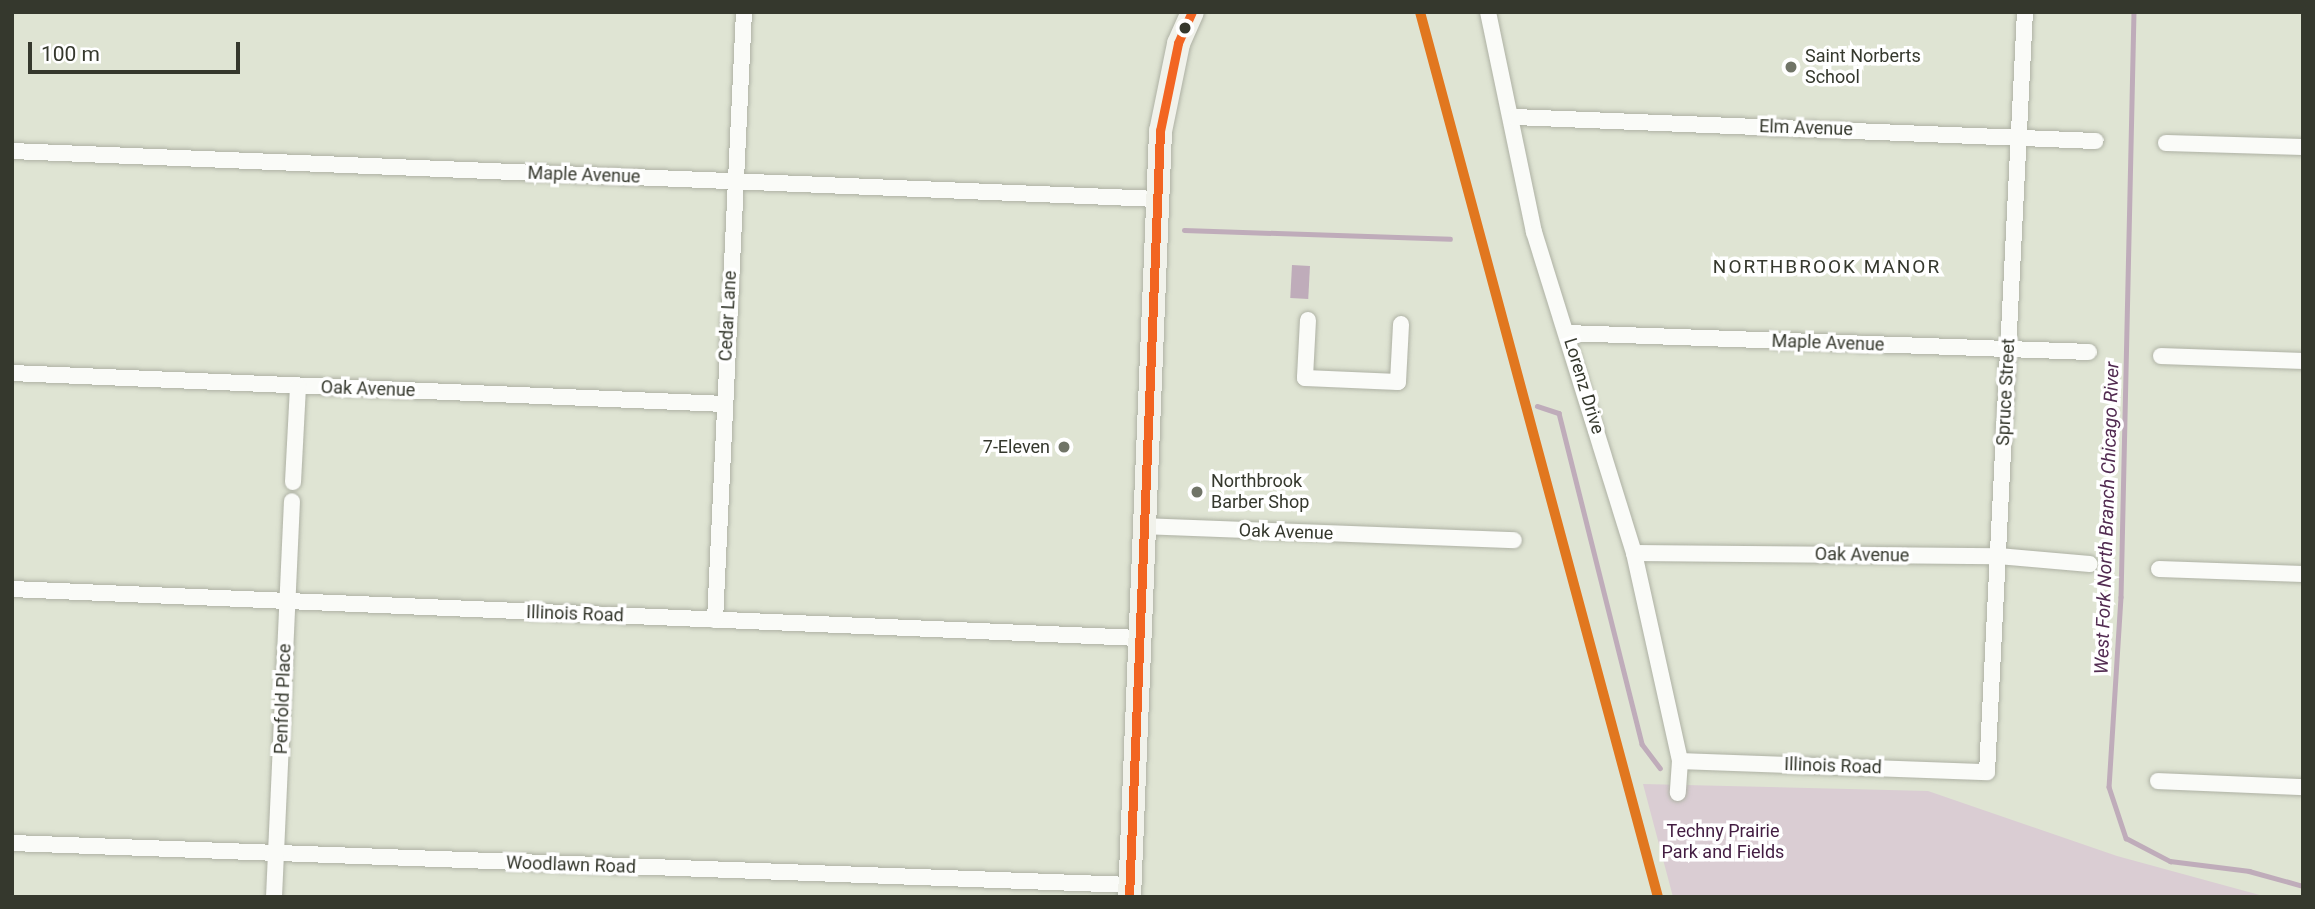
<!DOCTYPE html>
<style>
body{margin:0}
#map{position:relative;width:2315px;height:909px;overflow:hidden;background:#dfe4d3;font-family:Roboto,sans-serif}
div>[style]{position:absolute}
.green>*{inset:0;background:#dacdd3}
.water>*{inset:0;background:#bfacba;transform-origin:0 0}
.stream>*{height:4.5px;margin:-2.25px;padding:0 2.25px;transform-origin:2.25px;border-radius:2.25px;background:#bfacba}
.roads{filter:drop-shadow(0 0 2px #aeb1a4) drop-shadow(0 0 2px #aeb1a4)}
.street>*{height:16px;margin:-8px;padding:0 8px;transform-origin:8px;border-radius:8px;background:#fafbf8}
.secondary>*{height:23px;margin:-11.5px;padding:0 11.5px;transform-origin:11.5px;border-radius:11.5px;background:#f1f2eb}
.bus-1>*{height:9px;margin:-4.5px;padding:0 4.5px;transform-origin:4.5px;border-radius:4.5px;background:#f26522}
.rail-1>*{height:10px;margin:-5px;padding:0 5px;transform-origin:5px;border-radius:5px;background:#e1771f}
.dots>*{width:19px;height:19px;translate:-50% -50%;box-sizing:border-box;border:4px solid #fff;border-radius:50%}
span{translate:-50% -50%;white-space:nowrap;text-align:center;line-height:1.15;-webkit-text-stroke:7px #fff;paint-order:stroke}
.poi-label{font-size:18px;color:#35382d}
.left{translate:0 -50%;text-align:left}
.right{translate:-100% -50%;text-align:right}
.street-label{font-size:18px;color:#35382d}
.park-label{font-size:18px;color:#421c41}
.neighbourhood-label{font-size:19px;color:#35382d;letter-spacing:2px}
.water-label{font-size:19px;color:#522b51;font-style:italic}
.frame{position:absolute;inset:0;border:14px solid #35382d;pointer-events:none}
.scale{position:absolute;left:28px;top:42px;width:212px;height:32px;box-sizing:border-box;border:4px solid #35382d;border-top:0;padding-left:9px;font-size:21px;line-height:24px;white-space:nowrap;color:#35382d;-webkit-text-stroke:5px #fff;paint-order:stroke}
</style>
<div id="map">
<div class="green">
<div style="clip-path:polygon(1643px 784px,1928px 791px,2117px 856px,2267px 897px,1673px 897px)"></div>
</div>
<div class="water">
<div style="left:1292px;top:265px;width:18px;height:33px;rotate:3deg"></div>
</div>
<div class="stream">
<div style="left:2134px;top:12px;width:585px;rotate:91.27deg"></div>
<div style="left:2121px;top:597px;width:190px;rotate:93.6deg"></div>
<div style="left:2109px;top:787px;width:54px;rotate:71.6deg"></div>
<div style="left:2126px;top:838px;width:50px;rotate:27.6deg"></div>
<div style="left:2170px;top:861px;width:80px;rotate:7.2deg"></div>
<div style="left:2249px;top:871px;width:56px;rotate:15.5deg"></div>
<div style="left:1184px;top:230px;width:266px;rotate:1.9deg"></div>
<div style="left:1537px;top:406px;width:23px;rotate:18deg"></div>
<div style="left:1559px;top:413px;width:341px;rotate:75.9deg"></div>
<div style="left:1642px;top:744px;width:30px;rotate:53deg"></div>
</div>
<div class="roads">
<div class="street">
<div style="left:1488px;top:12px;width:225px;rotate:78.2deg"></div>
<div style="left:1534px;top:232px;width:336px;rotate:72.7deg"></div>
<div style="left:1634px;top:553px;width:213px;rotate:77.5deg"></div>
<div style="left:1680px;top:761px;width:32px;rotate:94deg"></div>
<div style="left:1515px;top:117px;width:581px;rotate:2.37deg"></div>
<div style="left:2166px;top:143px;width:137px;rotate:1.7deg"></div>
<div style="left:12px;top:151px;width:1145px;rotate:2.4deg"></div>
<div style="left:1308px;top:320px;width:58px;rotate:93deg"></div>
<div style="left:1305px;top:378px;width:93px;rotate:2.5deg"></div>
<div style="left:1398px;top:382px;width:58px;rotate:-87deg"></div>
<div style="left:1567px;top:333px;width:522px;rotate:2.08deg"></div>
<div style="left:2161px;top:356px;width:142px;rotate:2deg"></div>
<div style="left:12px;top:373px;width:713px;rotate:2.49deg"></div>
<div style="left:293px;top:482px;width:96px;rotate:-87deg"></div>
<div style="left:1142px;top:526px;width:372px;rotate:2.2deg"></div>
<div style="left:1634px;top:553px;width:364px;rotate:0.5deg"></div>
<div style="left:1998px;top:556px;width:92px;rotate:5deg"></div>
<div style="left:2159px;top:569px;width:144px;rotate:2deg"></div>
<div style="left:12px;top:589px;width:1127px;rotate:2.49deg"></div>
<div style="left:715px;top:620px;width:609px;rotate:-87.27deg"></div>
<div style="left:1680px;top:761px;width:307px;rotate:2.1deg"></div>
<div style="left:1987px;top:772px;width:761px;rotate:-87.14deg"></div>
<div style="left:2158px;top:781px;width:145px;rotate:2.4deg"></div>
<div style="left:12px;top:843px;width:1119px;rotate:2.15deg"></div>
<div style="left:274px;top:897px;width:396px;rotate:-87.4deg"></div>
</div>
<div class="secondary">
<div style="left:1129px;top:897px;width:767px;rotate:-87.68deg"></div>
<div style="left:1160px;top:131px;width:90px;rotate:-78.4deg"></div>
<div style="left:1178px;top:43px;width:34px;rotate:-66deg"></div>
</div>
</div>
<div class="bus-1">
<div style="left:1129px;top:897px;width:767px;rotate:-87.68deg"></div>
<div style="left:1160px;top:131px;width:90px;rotate:-78.4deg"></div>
<div style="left:1178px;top:43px;width:34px;rotate:-66deg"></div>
</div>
<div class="rail-1">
<div style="left:1420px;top:12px;width:916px;rotate:74.95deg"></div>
</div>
<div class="dots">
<div style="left:1185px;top:28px;background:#35382d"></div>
<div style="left:1791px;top:67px;background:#707467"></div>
<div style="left:1064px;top:447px;background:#707467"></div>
<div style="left:1197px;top:492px;background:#707467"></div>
</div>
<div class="poi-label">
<span class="left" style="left:1805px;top:67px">Saint Norberts<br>School</span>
<span class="right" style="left:1050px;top:447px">7-Eleven</span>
<span class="left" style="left:1211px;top:492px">Northbrook<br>Barber Shop</span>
</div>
<div class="street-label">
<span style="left:1806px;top:128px;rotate:2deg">Elm Avenue</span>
<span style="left:584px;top:175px;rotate:2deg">Maple Avenue</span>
<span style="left:728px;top:316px;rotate:-87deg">Cedar Lane</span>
<span style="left:1828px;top:343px;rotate:2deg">Maple Avenue</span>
<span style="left:1584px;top:386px;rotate:73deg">Lorenz Drive</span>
<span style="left:368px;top:389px;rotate:2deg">Oak Avenue</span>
<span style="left:2006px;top:392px;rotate:-87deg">Spruce Street</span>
<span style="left:1286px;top:532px;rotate:2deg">Oak Avenue</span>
<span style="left:1862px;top:555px;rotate:1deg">Oak Avenue</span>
<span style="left:575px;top:614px;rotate:2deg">Illinois Road</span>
<span style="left:283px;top:699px;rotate:-88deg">Penfold Place</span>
<span style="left:1833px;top:766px;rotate:2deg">Illinois Road</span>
<span style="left:571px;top:865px;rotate:2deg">Woodlawn Road</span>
</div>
<div class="park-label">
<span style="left:1723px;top:842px">Techny Prairie<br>Park and Fields</span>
</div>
<div class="neighbourhood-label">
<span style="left:1827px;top:267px">NORTHBROOK MANOR</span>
</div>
<div class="water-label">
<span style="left:2107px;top:518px;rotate:-88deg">West Fork North Branch Chicago River</span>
</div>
<div class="frame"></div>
<div class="scale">100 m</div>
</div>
